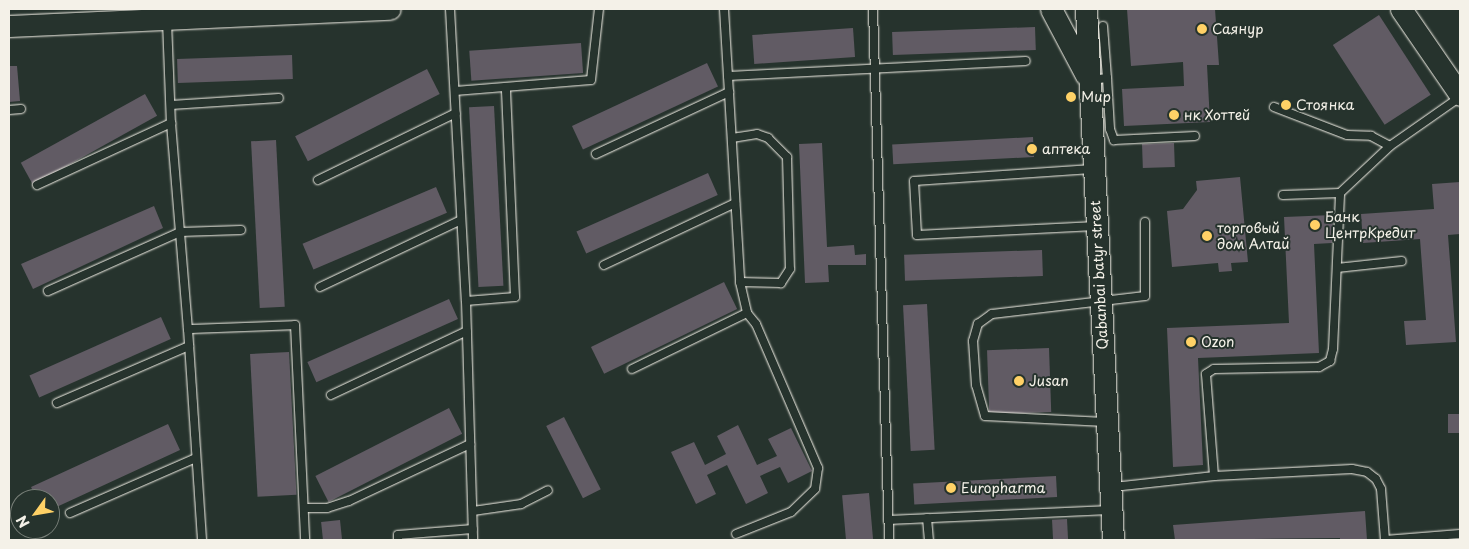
<!DOCTYPE html>
<meta charset="utf-8">
<style>
body{margin:0}
#map{position:relative;width:1469px;height:549px;overflow:hidden;background:#26332d;font-family:"Playpen Sans",sans-serif}
div>[style]{position:absolute}
.building>*{inset:0;background:#615b64;transform-origin:0 0}
.roads{filter:drop-shadow(0 0 1px #f4f1e8) drop-shadow(0 0 1px #f4f1e8)}
.lane>*{height:8px;margin:-4px;padding:0 4px;transform-origin:4px;border-radius:4px;background:#26332d}
.secondary>*{height:21px;margin:-10.5px;padding:0 10.5px;transform-origin:10.5px;border-radius:10.5px;background:#26332d}
.dots>*{width:14px;height:14px;translate:-50% -50%;box-sizing:border-box;border:2px solid #26332d;border-radius:50%}
span{translate:-50% -50%;white-space:nowrap;text-align:center;line-height:1.15;-webkit-text-stroke:4px #26332d;paint-order:stroke}
.poi-label{font-size:14px;color:#f4f1e8}
.left{translate:0 -50%;text-align:left}
.street-label{font-size:14px;color:#f4f1e8}
.frame{position:absolute;inset:0;border:10px solid #f4f1e8;pointer-events:none}
.north{position:absolute;left:10px;top:489px;width:50px;height:50px;box-sizing:border-box;background:#26332d;border:1px solid #787f78;border-radius:50%;rotate:238deg;font-size:14px;font-weight:700;line-height:20px;text-align:center;color:#f4f1e8}
.north::after{content:'';display:block;margin:auto;width:18px;height:22px;background:#ffd166;clip-path:polygon(50% 0,100% 100%,50% 72%,0 100%)}
</style>
<div id="map">
<div class="building">
<div style="clip-path:polygon(1127px 9px,1215px 9px,1219px 65px,1207px 65px,1210px 122px,1124px 126px,1122px 89px,1184px 86px,1183px 62px,1131px 66px)"></div>
<div style="left:1379px;top:15px;width:95px;height:55px;rotate:57deg"></div>
<div style="left:1035px;top:27px;width:23px;height:143px;rotate:88deg"></div>
<div style="left:853px;top:28px;width:29px;height:101px;rotate:86deg"></div>
<div style="left:581px;top:43px;width:30px;height:112px;rotate:86deg"></div>
<div style="left:292px;top:55px;width:24px;height:115px;rotate:88deg"></div>
<div style="left:707px;top:63px;width:26px;height:149px;rotate:65deg"></div>
<div style="clip-path:polygon(9px 66px,17px 66px,20px 101px,9px 102px)"></div>
<div style="left:427px;top:69px;width:28px;height:148px;rotate:63deg"></div>
<div style="left:145px;top:94px;width:25px;height:142px;rotate:61deg"></div>
<div style="left:494px;top:106px;width:180px;height:25px;rotate:87deg"></div>
<div style="left:1033px;top:137px;width:20px;height:141px;rotate:87deg"></div>
<div style="left:276px;top:140px;width:167px;height:25px;rotate:87deg"></div>
<div style="clip-path:polygon(822px 143px,827px 247px,854px 245px,855px 255px,866px 254px,866px 265px,828px 265px,829px 282px,805px 283px,799px 144px)"></div>
<div style="left:1174px;top:143px;width:24px;height:32px;rotate:88deg"></div>
<div style="left:708px;top:173px;width:24px;height:144px;rotate:66deg"></div>
<div style="clip-path:polygon(1240px 177px,1248px 262px,1231px 263px,1232px 271px,1219px 272px,1218px 263px,1172px 267px,1167px 211px,1183px 209px,1197px 190px,1196px 181px)"></div>
<div style="clip-path:polygon(1460px 182px,1460px 234px,1448px 235px,1456px 342px,1406px 345px,1404px 321px,1426px 320px,1420px 239px,1363px 243px,1361px 214px,1434px 209px,1432px 184px)"></div>
<div style="left:436px;top:187px;width:28px;height:145px;rotate:67deg"></div>
<div style="clip-path:polygon(154px 206px,163px 228px,33px 289px,21px 264px)"></div>
<div style="clip-path:polygon(1333px 215px,1332px 243px,1314px 244px,1319px 353px,1198px 358px,1203px 465px,1173px 467px,1167px 328px,1289px 323px,1284px 217px)"></div>
<div style="left:1042px;top:250px;width:26px;height:138px;rotate:88deg"></div>
<div style="left:724px;top:282px;width:30px;height:148px;rotate:64deg"></div>
<div style="left:449px;top:299px;width:22px;height:155px;rotate:66deg"></div>
<div style="left:927px;top:304px;width:146px;height:24px;rotate:87deg"></div>
<div style="left:161px;top:317px;width:24px;height:144px;rotate:66deg"></div>
<div style="left:1049px;top:348px;width:64px;height:62px;rotate:88deg"></div>
<div style="left:289px;top:352px;width:143px;height:39px;rotate:87deg"></div>
<div style="left:449px;top:408px;width:29px;height:150px;rotate:63deg"></div>
<div style="left:1448px;top:414px;width:12px;height:19px"></div>
<div style="left:564px;top:417px;width:81px;height:20px;rotate:63deg"></div>
<div style="clip-path:polygon(168px 424px,180px 450px,50px 510px,50px 499px,37px 499px,31px 487px)"></div>
<div style="clip-path:polygon(738px 425px,757px 465px,777px 456px,768px 439px,791px 428px,812px 471px,788px 483px,780px 467px,760px 476px,768px 493px,746px 504px,727px 465px,707px 475px,716px 494px,696px 504px,671px 452px,694px 442px,705px 465px,726px 454px,717px 436px)"></div>
<div style="left:1056px;top:476px;width:21px;height:143px;rotate:87deg"></div>
<div style="left:869px;top:493px;width:47px;height:27px;rotate:85deg"></div>
<div style="clip-path:polygon(1365px 511px,1367px 540px,1340px 540px,1340px 538px,1175px 540px,1173px 525px)"></div>
<div style="left:1067px;top:519px;width:21px;height:15px;rotate:87deg"></div>
<div style="left:340px;top:520px;width:20px;height:19px;rotate:84deg"></div>
</div>
<div class="roads">
<div class="lane">
<div style="left:450px;top:9px;width:292px;rotate:86.9deg"></div>
<div style="left:466px;top:301px;width:239px;rotate:88.3deg"></div>
<div style="left:724px;top:9px;width:273px;rotate:86.6deg"></div>
<div style="left:740px;top:282px;width:32px;rotate:77deg"></div>
<div style="left:747px;top:313px;width:14px;rotate:51deg"></div>
<div style="left:756px;top:324px;width:157px;rotate:66.7deg"></div>
<div style="left:818px;top:468px;width:21px;rotate:98deg"></div>
<div style="left:815px;top:489px;width:33px;rotate:136deg"></div>
<div style="left:791px;top:512px;width:59px;rotate:158.2deg"></div>
<div style="left:873px;top:9px;width:531px;rotate:88.27deg"></div>
<div style="left:167px;top:21px;width:102px;rotate:87.8deg"></div>
<div style="left:171px;top:123px;width:207px;rotate:85.3deg"></div>
<div style="left:188px;top:329px;width:107px;rotate:-2.1deg"></div>
<div style="left:295px;top:325px;width:215px;rotate:87.3deg"></div>
<div style="left:1103px;top:26px;width:52px;rotate:85.6deg"></div>
<div style="left:728px;top:76px;width:298px;rotate:-2.9deg"></div>
<div style="left:1091px;top:80px;width:16px;rotate:-7deg"></div>
<div style="left:1107px;top:78px;width:51px;rotate:86.6deg"></div>
<div style="left:1110px;top:129px;width:12px;rotate:70deg"></div>
<div style="left:1114px;top:140px;width:81px;rotate:-2.8deg"></div>
<div style="left:455px;top:91px;width:136px;rotate:-4.6deg"></div>
<div style="left:591px;top:80px;width:71px;rotate:-83.6deg"></div>
<div style="left:171px;top:105px;width:108px;rotate:-3.7deg"></div>
<div style="left:1274px;top:107px;width:78px;rotate:21deg"></div>
<div style="left:1347px;top:135px;width:24px;rotate:2deg"></div>
<div style="left:1371px;top:136px;width:21px;rotate:28deg"></div>
<div style="left:9px;top:110px;width:12px;rotate:-5deg"></div>
<div style="left:732px;top:138px;width:25px;rotate:-9deg"></div>
<div style="left:757px;top:134px;width:12px;rotate:20deg"></div>
<div style="left:768px;top:138px;width:27px;rotate:45deg"></div>
<div style="left:787px;top:157px;width:112px;rotate:88.5deg"></div>
<div style="left:790px;top:269px;width:17px;rotate:123deg"></div>
<div style="left:781px;top:283px;width:41px;rotate:-178.6deg"></div>
<div style="left:596px;top:154px;width:147px;rotate:-25deg"></div>
<div style="left:1092px;top:169px;width:178px;rotate:176.1deg"></div>
<div style="left:914px;top:181px;width:54px;rotate:86.8deg"></div>
<div style="left:917px;top:235px;width:179px;rotate:-2.9deg"></div>
<div style="left:318px;top:180px;width:153px;rotate:-25.9deg"></div>
<div style="left:37px;top:185px;width:148px;rotate:-24.8deg"></div>
<div style="left:1283px;top:195px;width:57px;rotate:-2deg"></div>
<div style="left:604px;top:265px;width:145px;rotate:-25.3deg"></div>
<div style="left:1337px;top:268px;width:65px;rotate:-6.1deg"></div>
<div style="left:320px;top:287px;width:156px;rotate:-25.4deg"></div>
<div style="left:48px;top:291px;width:145px;rotate:-24.1deg"></div>
<div style="left:180px;top:232px;width:61px;rotate:-1.9deg"></div>
<div style="left:466px;top:301px;width:49px;rotate:-4.7deg"></div>
<div style="left:515px;top:297px;width:209px;rotate:-92.5deg"></div>
<div style="left:188px;top:329px;width:211px;rotate:86.2deg"></div>
<div style="left:632px;top:369px;width:128px;rotate:-26deg"></div>
<div style="left:331px;top:395px;width:150px;rotate:-25.2deg"></div>
<div style="left:57px;top:403px;width:144px;rotate:-23.4deg"></div>
<div style="left:1105px;top:422px;width:120px;rotate:-177.1deg"></div>
<div style="left:985px;top:416px;width:32px;rotate:-106deg"></div>
<div style="left:976px;top:385px;width:44px;rotate:-93.9deg"></div>
<div style="left:973px;top:341px;width:18px;rotate:-74deg"></div>
<div style="left:978px;top:324px;width:17px;rotate:-36deg"></div>
<div style="left:992px;top:314px;width:154px;rotate:-6.7deg"></div>
<div style="left:1145px;top:296px;width:74px;rotate:-90deg"></div>
<div style="left:1214px;top:476px;width:102px;rotate:-94.5deg"></div>
<div style="left:1206px;top:374px;width:9px;rotate:-32deg"></div>
<div style="left:1214px;top:369px;width:105px;rotate:-1.1deg"></div>
<div style="left:1319px;top:367px;width:13px;rotate:-29deg"></div>
<div style="left:1330px;top:361px;width:12px;rotate:-76deg"></div>
<div style="left:1333px;top:349px;width:156px;rotate:-87.4deg"></div>
<div style="left:1340px;top:193px;width:69px;rotate:-43.2deg"></div>
<div style="left:1390px;top:146px;width:85px;rotate:-35deg"></div>
<div style="left:1113px;top:487px;width:102px;rotate:-6.2deg"></div>
<div style="left:1214px;top:476px;width:138px;rotate:-2.9deg"></div>
<div style="left:1352px;top:469px;width:15px;rotate:11deg"></div>
<div style="left:1367px;top:472px;width:11px;rotate:38deg"></div>
<div style="left:1376px;top:479px;width:11px;rotate:63deg"></div>
<div style="left:1381px;top:489px;width:51px;rotate:85.5deg"></div>
<div style="left:304px;top:508px;width:23px"></div>
<div style="left:327px;top:508px;width:23px;rotate:-18deg"></div>
<div style="left:349px;top:501px;width:134px;rotate:-25.2deg"></div>
<div style="left:473px;top:511px;width:49px;rotate:-8.3deg"></div>
<div style="left:521px;top:504px;width:30px;rotate:-27deg"></div>
<div style="left:70px;top:513px;width:137px;rotate:-23.6deg"></div>
<div style="left:927px;top:518px;width:22px;rotate:85deg"></div>
<div style="left:888px;top:520px;width:222px;rotate:-2.6deg"></div>
<div style="left:398px;top:540px;width:5px;rotate:-90deg"></div>
<div style="left:398px;top:535px;width:75px;rotate:-4.6deg"></div>
<div style="left:1385px;top:540px;width:75px;rotate:-4.6deg"></div>
</div>
<div class="secondary">
<div style="left:1051px;top:9px;width:75px;rotate:62.1deg"></div>
<div style="left:1086px;top:9px;width:532px;rotate:87.09deg"></div>
<div style="left:1401px;top:9px;width:104px;rotate:55.5deg"></div>
<div style="left:9px;top:26px;width:381px;rotate:-2.6deg"></div>
</div>
</div>
<div class="dots">
<div style="left:1202px;top:29px;background:#ffd166"></div>
<div style="left:1071px;top:97px;background:#ffd166"></div>
<div style="left:1286px;top:105px;background:#ffd166"></div>
<div style="left:1174px;top:115px;background:#ffd166"></div>
<div style="left:1032px;top:149px;background:#ffd166"></div>
<div style="left:1315px;top:225px;background:#ffd166"></div>
<div style="left:1207px;top:236px;background:#ffd166"></div>
<div style="left:1191px;top:342px;background:#ffd166"></div>
<div style="left:1019px;top:381px;background:#ffd166"></div>
<div style="left:951px;top:488px;background:#ffd166"></div>
</div>
<div class="poi-label">
<span class="left" style="left:1212px;top:29px">Саянур</span>
<span class="left" style="left:1081px;top:97px">Мир</span>
<span class="left" style="left:1296px;top:105px">Стоянка</span>
<span class="left" style="left:1184px;top:115px">нк Хоттей</span>
<span class="left" style="left:1042px;top:149px">аптека</span>
<span class="left" style="left:1325px;top:225px">Банк<br>ЦентрКредит</span>
<span class="left" style="left:1217px;top:236px">торговый<br>дом Алтай</span>
<span class="left" style="left:1201px;top:342px">Ozon</span>
<span class="left" style="left:1029px;top:381px">Jusan</span>
<span class="left" style="left:961px;top:488px">Europharma</span>
</div>
<div class="street-label">
<span style="left:1099px;top:275px;rotate:-93deg">Qabanbai batyr street</span>
</div>
<div class="frame"></div>
<div class="north">N</div>
</div>
